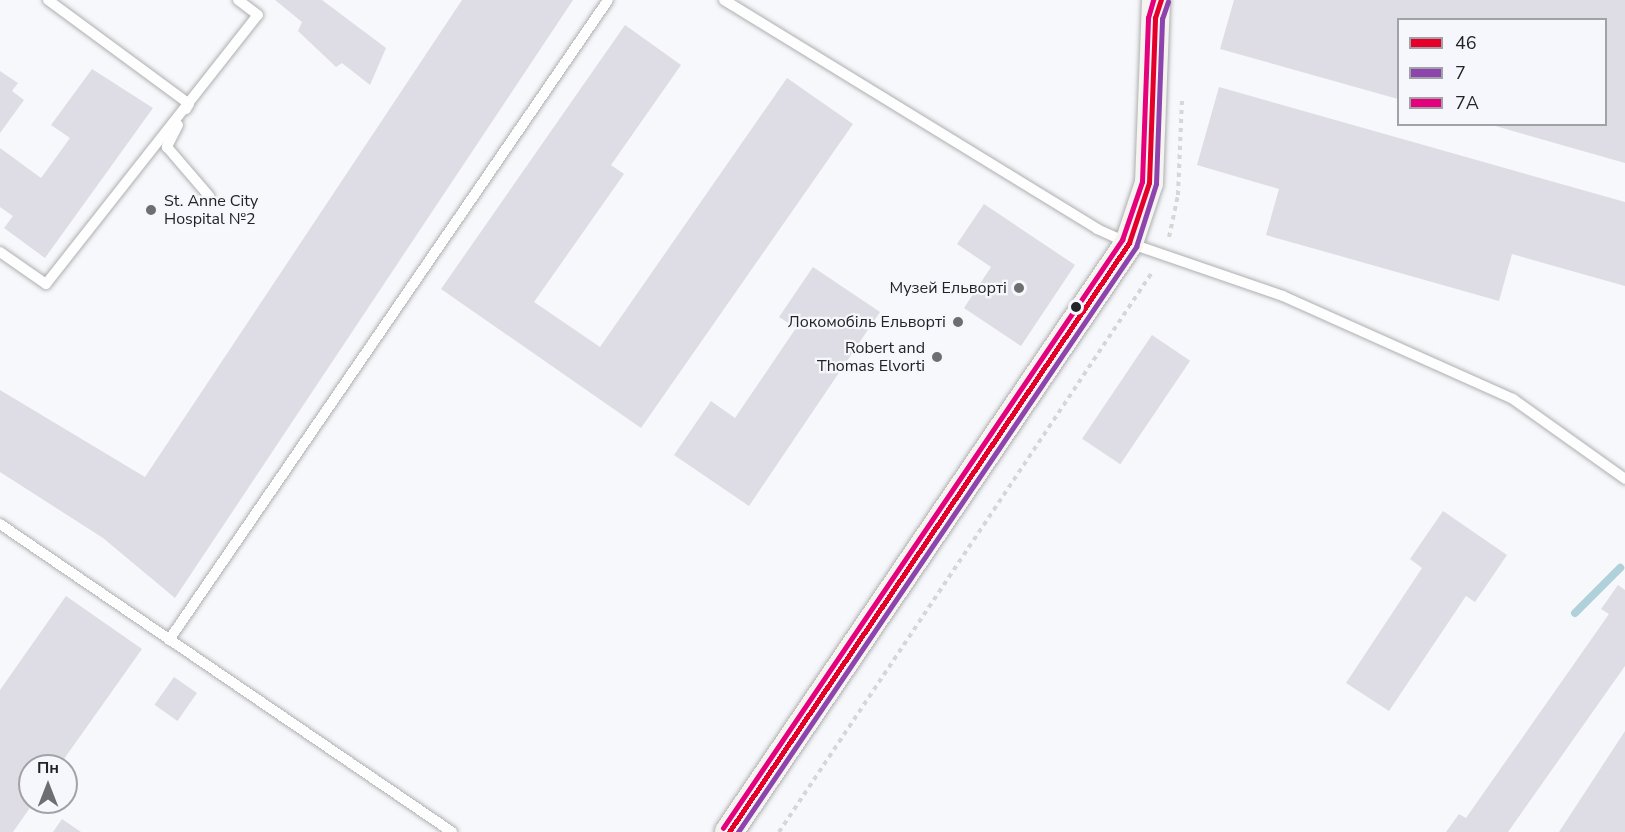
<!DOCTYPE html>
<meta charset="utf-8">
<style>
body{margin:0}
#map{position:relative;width:1625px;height:832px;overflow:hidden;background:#f7f8fb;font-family:"Nunito Sans",sans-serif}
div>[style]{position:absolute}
.stream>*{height:8px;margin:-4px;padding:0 4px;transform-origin:4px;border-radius:4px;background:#b0d1d9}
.building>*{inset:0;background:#dedce5;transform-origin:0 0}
.path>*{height:4px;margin-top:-2px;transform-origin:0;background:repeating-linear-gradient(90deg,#d6d6d7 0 4.5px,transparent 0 9px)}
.roads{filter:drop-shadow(0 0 2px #aeafb1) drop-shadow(0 0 2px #aeafb1)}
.service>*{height:10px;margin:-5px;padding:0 5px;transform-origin:5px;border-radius:5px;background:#fefefe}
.secondary>*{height:28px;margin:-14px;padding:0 14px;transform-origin:14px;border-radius:14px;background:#f5f4f1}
.bus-1>*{height:4.5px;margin:-2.25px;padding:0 2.25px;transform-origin:2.25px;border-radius:2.25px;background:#e4002b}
.bus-2>*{height:4.5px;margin:-2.25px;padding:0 2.25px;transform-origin:2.25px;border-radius:2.25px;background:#8e44ad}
.bus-3>*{height:4.5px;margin:-2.25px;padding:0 2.25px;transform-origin:2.25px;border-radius:2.25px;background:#e5007d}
.dots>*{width:16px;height:16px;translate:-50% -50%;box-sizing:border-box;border:3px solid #f6f7fc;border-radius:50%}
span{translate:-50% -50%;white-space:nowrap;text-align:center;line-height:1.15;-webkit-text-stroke:4.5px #f6f7fc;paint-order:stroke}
.poi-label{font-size:16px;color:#222324}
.left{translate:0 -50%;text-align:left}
.right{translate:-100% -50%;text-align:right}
.legend{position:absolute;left:1397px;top:18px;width:210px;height:108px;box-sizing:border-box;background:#f6f7fc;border:2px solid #a1a2a6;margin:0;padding:8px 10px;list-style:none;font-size:18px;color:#222324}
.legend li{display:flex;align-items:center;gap:12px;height:30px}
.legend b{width:30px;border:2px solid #a1a2a6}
.north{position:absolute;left:18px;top:754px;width:60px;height:60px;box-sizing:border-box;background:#f6f7fc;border:2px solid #a1a2a6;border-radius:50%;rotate:0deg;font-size:16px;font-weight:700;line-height:24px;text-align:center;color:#222324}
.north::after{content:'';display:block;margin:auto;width:21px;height:27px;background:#6d6e6f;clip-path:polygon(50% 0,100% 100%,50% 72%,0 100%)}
</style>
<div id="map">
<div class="stream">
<div style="left:1575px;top:613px;width:64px;rotate:-45deg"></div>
</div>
<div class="building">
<div style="clip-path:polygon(275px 0,322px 0,386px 48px,370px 85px,342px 63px,336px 67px,298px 31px,302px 22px)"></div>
<div style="clip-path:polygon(462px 0,573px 0,175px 598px,103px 538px,0 472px,0 390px,145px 477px)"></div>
<div style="clip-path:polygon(1234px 0,1625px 0,1625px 163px,1492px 125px,1606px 124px,1606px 20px,1398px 20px,1398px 99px,1220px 49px)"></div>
<div style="clip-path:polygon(625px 25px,681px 65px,611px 165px,624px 174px,534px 302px,600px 347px,787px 78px,853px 124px,641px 428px,441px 289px)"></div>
<div style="clip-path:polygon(92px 69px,153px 108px,45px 258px,4px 228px,13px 216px,0 207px,0 148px,41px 178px,70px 138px,51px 125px)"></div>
<div style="clip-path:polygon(0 71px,18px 83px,12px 91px,24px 100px,0 133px)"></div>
<div style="clip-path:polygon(1219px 87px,1625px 202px,1625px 286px,1512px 254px,1499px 301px,1266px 235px,1279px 189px,1197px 165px)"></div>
<div style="clip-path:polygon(984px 204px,1075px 265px,1021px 346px,964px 308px,991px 267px,957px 244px)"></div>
<div style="clip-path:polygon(813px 267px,880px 312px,749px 506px,674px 455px,711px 401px,735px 418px,796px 328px,779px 317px)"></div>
<div style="left:1152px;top:335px;width:46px;height:125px;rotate:34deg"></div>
<div style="clip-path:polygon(1443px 511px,1507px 555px,1475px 602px,1466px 596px,1389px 711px,1346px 683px,1422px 568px,1410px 559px)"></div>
<div style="clip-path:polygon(1618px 585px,1625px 590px,1625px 666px,1508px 832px,1446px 832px,1459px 814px,1466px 818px,1609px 614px,1601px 609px)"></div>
<div style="clip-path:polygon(66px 596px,142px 649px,59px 766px,30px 766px,30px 802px,34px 802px,13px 832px,0 832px,0 690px)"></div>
<div style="left:174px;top:677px;width:28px;height:34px;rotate:35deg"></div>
<div style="clip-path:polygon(1625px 731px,1625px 832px,1559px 832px)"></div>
<div style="clip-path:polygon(62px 819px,81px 832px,53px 832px)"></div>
</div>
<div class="path">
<div style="left:1169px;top:237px;width:43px;rotate:-77.9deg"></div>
<div style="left:1178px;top:195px;width:96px;rotate:-87.6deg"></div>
<div style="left:779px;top:832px;width:674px;rotate:-56.31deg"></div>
</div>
<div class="roads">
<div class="service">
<div style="left:48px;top:0;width:175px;rotate:36.4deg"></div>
<div style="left:189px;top:104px;width:6px;rotate:121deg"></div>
<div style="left:724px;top:0;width:438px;rotate:31.5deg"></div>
<div style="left:1097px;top:229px;width:35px;rotate:24deg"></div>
<div style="left:1129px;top:243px;width:163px;rotate:19deg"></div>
<div style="left:1283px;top:296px;width:252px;rotate:24.1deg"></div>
<div style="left:1513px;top:399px;width:138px;rotate:35.5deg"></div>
<div style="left:178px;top:125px;width:25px;rotate:117deg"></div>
<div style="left:167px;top:147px;width:65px;rotate:49.4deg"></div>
<div style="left:0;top:252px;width:56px;rotate:34.8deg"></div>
<div style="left:46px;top:284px;width:342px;rotate:-51.8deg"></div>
<div style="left:258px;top:15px;width:25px;rotate:-143deg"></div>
<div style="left:0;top:524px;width:547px;rotate:34.27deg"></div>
<div style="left:169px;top:640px;width:776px;rotate:-55.55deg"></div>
</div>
<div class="secondary">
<div style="left:729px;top:832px;width:712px;rotate:-55.82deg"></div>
<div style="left:1129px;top:243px;width:63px;rotate:-71.6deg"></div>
<div style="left:1149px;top:183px;width:183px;rotate:-87.8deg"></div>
</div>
</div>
<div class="bus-1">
<div style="left:729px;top:832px;width:712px;rotate:-55.82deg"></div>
<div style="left:1129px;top:243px;width:63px;rotate:-71.6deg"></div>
<div style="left:1149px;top:183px;width:165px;rotate:-87.9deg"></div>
<div style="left:1155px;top:18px;width:19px;rotate:-72deg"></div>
</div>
<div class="bus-2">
<div style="left:738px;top:832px;width:708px;rotate:-55.77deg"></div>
<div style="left:1136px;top:247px;width:66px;rotate:-72.4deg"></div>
<div style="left:1156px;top:184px;width:165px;rotate:-87.9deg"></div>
<div style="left:1162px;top:19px;width:18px;rotate:-71deg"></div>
</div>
<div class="bus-3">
<div style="left:723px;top:828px;width:711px;rotate:-55.84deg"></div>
<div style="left:1122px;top:240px;width:61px;rotate:-71deg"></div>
<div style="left:1142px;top:182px;width:164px;rotate:-87.9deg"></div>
<div style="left:1148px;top:18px;width:19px;rotate:-74deg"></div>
</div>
<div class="dots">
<div style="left:151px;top:210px;background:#6d6e6f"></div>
<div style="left:1019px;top:288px;background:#6d6e6f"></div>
<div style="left:1076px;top:307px;background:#222324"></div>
<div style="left:958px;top:322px;background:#6d6e6f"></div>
<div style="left:937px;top:357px;background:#6d6e6f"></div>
</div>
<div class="poi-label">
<span class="left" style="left:164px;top:210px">St. Anne City<br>Hospital №2</span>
<span class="right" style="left:1007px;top:288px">Музей Ельворті</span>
<span class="right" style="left:946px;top:322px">Локомобіль Ельворті</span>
<span class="right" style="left:925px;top:357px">Robert and<br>Thomas Elvorti</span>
</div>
<ul class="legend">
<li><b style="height:8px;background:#e4002b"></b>46</li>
<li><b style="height:8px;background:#8e44ad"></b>7</li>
<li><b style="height:8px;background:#e5007d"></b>7А</li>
</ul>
<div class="north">Пн</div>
</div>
